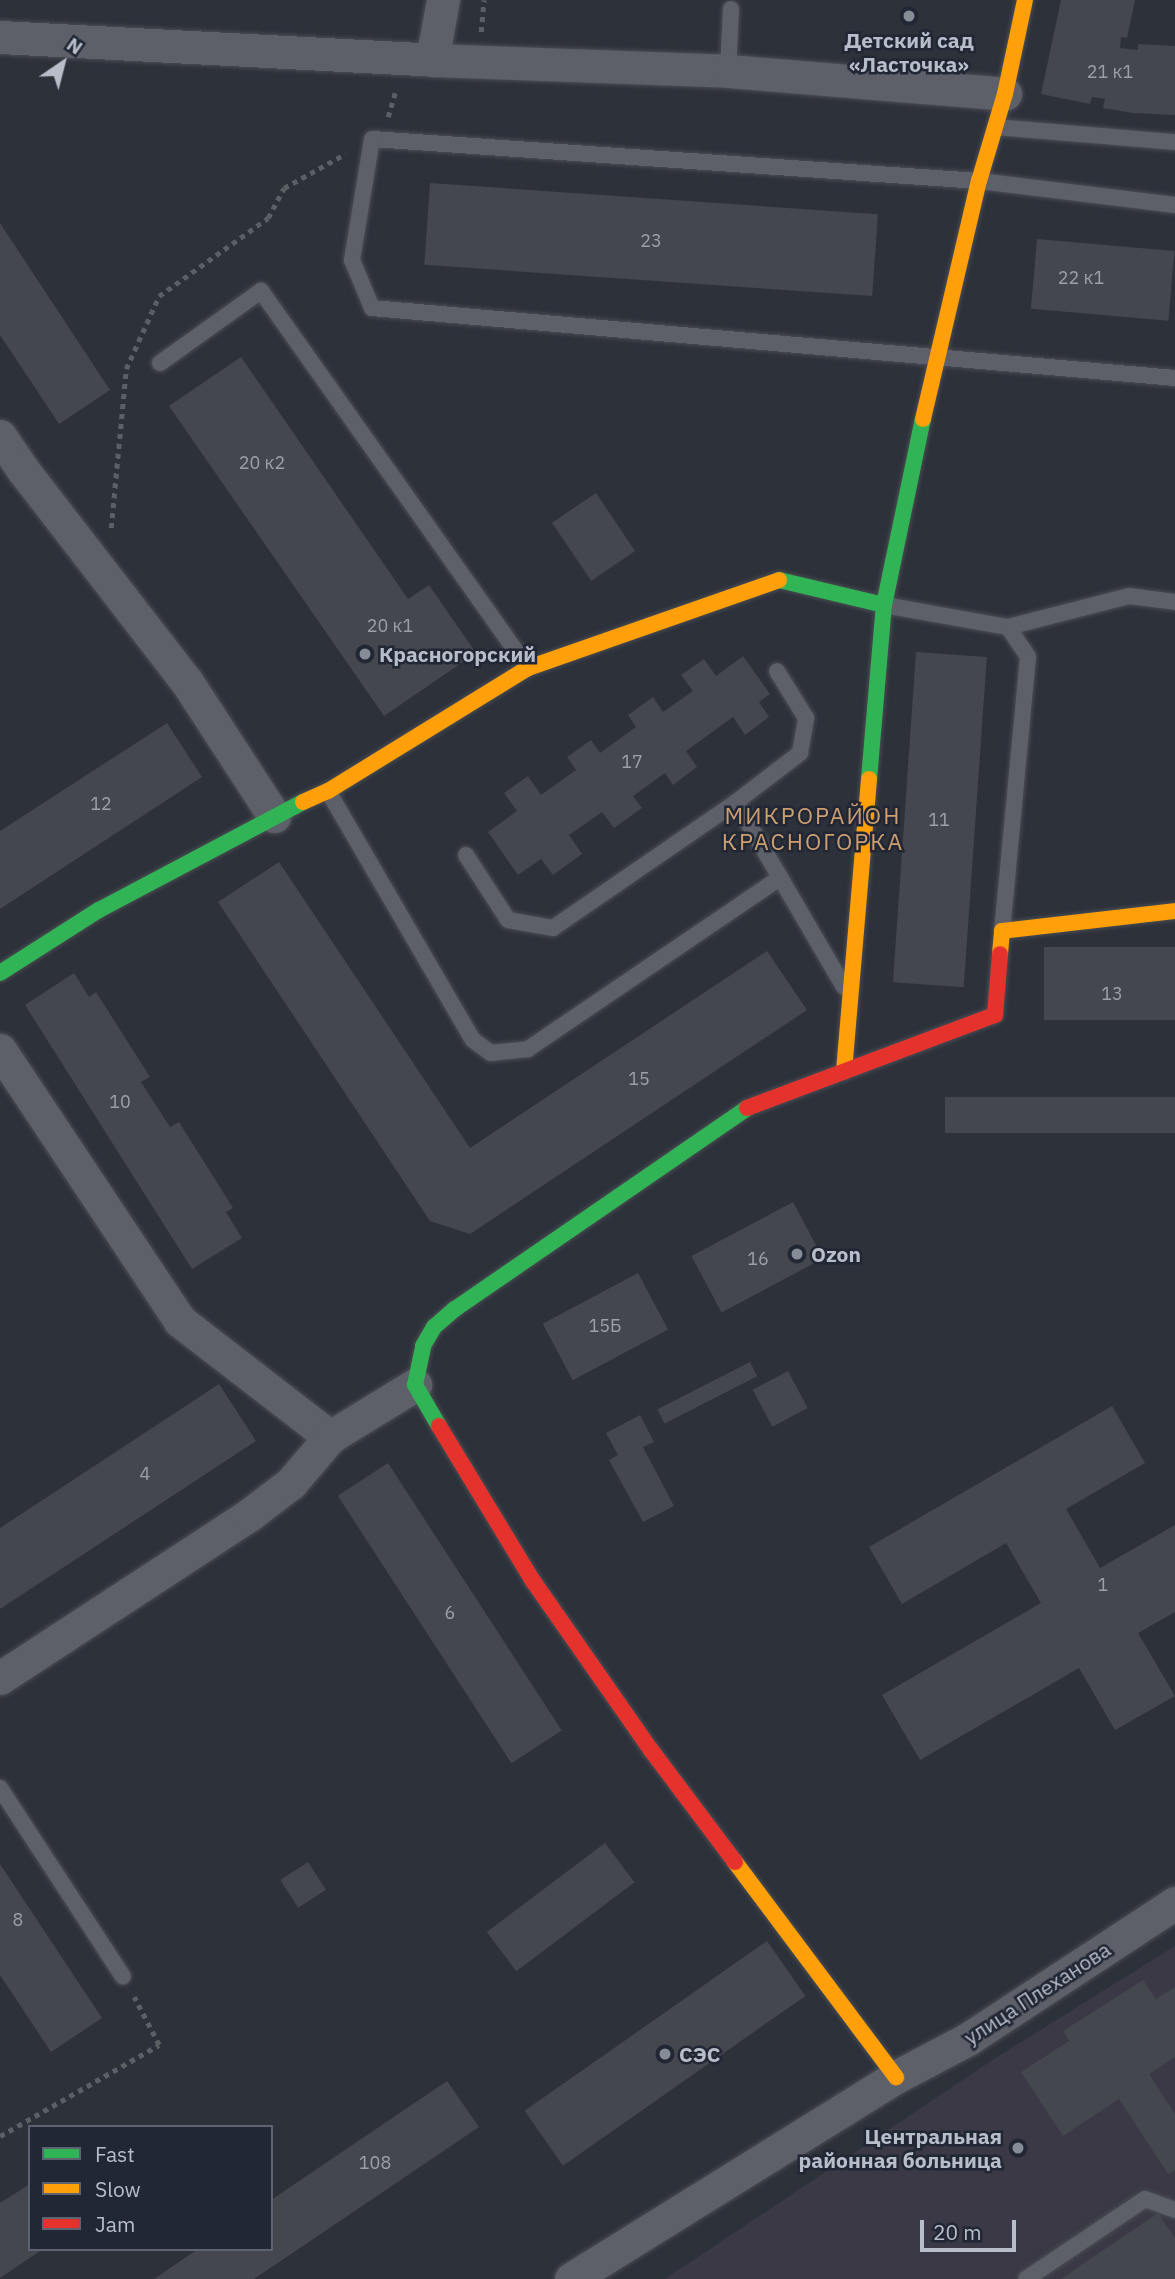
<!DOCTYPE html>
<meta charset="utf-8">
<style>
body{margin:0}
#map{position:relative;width:1175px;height:2279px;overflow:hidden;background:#2d313a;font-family:"IBM Plex Sans",sans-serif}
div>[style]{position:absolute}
.medical>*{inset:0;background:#3a3945}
.building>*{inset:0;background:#44474e;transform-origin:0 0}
.path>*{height:4.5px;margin-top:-2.25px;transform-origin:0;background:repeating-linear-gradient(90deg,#5b6065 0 5px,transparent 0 10px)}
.roads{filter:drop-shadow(0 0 2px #494c52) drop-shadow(0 0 2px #494c52)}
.lane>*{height:16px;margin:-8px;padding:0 8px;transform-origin:8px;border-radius:8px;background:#5d6068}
.street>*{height:33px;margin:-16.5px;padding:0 16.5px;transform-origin:16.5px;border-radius:16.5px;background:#5d6068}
.fast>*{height:16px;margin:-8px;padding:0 8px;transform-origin:8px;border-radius:8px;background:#30b455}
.slow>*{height:16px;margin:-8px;padding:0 8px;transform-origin:8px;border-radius:8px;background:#ff9f0a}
.jam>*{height:16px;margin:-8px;padding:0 8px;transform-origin:8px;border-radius:8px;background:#e5322d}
.dots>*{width:19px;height:19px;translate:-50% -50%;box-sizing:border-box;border:4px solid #212734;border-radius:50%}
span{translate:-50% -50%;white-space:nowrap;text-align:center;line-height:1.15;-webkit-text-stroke:5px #212734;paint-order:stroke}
.number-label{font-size:18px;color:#9ba0aa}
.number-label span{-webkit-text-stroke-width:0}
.poi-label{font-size:21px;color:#b8bec9;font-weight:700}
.left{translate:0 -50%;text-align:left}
.right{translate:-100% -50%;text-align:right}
.street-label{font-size:21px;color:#b8bec9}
.neighbourhood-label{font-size:23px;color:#cd9f70;letter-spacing:2px}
.legend{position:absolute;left:28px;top:2125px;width:245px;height:126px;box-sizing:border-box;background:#212734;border:2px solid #5d6370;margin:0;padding:9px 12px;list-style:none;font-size:21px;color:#b8bec9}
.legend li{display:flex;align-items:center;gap:14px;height:35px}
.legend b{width:35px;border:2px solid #5d6370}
.north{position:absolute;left:28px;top:28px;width:70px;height:70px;-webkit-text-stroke:5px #212734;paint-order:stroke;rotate:35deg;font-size:19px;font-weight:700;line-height:28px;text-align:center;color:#b8bec9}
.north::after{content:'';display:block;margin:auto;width:24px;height:32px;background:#b8bec9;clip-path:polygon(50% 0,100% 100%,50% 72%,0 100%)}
.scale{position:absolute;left:920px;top:2220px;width:96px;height:32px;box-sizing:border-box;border:4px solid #b8bec9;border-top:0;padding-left:9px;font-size:21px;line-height:24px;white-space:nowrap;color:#b8bec9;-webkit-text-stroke:5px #212734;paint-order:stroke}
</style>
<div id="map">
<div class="medical">
<div style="clip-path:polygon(1175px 1946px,1175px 2279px,665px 2279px,997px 2057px)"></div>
</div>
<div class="building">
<div style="clip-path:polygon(1061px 0,1135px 0,1127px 38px,1121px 37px,1120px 48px,1138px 50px,1138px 44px,1175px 46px,1175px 115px,1133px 113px,1103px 108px,1105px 99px,1092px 97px,1090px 104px,1041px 94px)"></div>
<div style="left:430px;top:183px;width:449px;height:82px;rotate:4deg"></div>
<div style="clip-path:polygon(0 223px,110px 390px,59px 424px,0 335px)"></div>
<div style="left:1037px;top:239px;width:138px;height:70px;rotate:5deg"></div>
<div style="clip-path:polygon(241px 357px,408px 599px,429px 585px,476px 653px,384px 716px,169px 406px)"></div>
<div style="left:596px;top:493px;width:70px;height:53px;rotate:56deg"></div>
<div style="left:916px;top:652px;width:71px;height:331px;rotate:4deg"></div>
<div style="clip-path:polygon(743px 656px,770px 694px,759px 702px,769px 717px,745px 735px,733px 717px,686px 751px,697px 767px,673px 785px,665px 773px,633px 796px,642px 808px,614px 828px,602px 812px,569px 835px,582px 854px,553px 875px,541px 859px,518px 875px,488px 832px,517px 811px,504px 793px,528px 776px,541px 795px,576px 770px,567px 757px,591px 740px,600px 753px,636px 727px,628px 715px,653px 697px,663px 712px,693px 691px,681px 675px,704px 659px,716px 676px)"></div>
<div style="clip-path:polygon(167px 723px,202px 777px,0 909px,0 831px)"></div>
<div style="clip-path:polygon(279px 862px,470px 1148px,767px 951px,807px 1010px,470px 1234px,430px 1221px,218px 902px)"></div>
<div style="left:1175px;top:947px;width:73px;height:131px;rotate:90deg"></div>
<div style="clip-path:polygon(74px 973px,89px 997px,96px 992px,150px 1077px,141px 1082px,170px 1127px,179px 1122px,233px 1208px,226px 1212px,242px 1238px,192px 1269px,25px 1005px)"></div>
<div style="left:1175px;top:1097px;width:36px;height:230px;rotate:90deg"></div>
<div style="left:793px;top:1202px;width:64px;height:115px;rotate:62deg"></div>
<div style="left:638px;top:1273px;width:64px;height:108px;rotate:62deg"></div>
<div style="left:750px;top:1362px;width:16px;height:104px;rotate:63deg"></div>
<div style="left:788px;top:1371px;width:42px;height:40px;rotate:62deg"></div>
<div style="clip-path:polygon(219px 1384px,256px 1441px,0 1609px,0 1528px)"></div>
<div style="clip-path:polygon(1112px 1406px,1145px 1463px,1066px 1509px,1100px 1568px,1175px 1525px,1175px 1612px,1138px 1633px,1175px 1696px,1115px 1730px,1079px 1668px,920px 1760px,882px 1695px,1041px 1603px,1006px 1543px,902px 1604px,869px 1547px)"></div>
<div style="clip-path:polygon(640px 1415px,654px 1442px,643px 1447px,674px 1506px,643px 1522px,609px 1460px,618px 1455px,606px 1433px)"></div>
<div style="left:388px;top:1463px;width:319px;height:60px;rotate:57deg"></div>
<div style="left:605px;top:1843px;width:49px;height:148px;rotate:53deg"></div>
<div style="left:308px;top:1862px;width:33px;height:33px;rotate:57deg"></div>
<div style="clip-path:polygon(0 1864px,102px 2018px,51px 2052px,0 1975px)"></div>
<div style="left:767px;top:1941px;width:67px;height:296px;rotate:55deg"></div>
<div style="clip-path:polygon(1143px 1980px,1156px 1999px,1175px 1987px,1175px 2057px,1149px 2074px,1175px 2114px,1175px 2170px,1168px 2174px,1119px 2099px,1063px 2136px,1021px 2072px,1069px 2041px,1063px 2031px)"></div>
<div style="clip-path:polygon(447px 2081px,479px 2127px,254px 2279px,154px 2279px,198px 2249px,271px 2249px,271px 2200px)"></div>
<div style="clip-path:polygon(30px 2184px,30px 2249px,43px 2249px,0 2278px,0 2203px)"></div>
<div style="clip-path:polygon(1158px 2213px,1175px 2238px,1175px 2279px,1061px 2279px)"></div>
</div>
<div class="path">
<div style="left:481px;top:32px;width:32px;rotate:-85deg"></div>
<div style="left:388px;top:117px;width:29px;rotate:-74deg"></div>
<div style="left:111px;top:528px;width:160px;rotate:-84.6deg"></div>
<div style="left:126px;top:369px;width:80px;rotate:-65.7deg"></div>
<div style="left:159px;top:296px;width:134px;rotate:-35.6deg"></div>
<div style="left:268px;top:218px;width:34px;rotate:-62deg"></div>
<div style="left:284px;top:188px;width:70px;rotate:-29.1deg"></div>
<div style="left:0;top:2136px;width:183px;rotate:-29.8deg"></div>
<div style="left:159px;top:2045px;width:54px;rotate:-117.5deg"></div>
</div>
<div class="roads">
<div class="lane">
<div style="left:728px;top:71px;width:62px;rotate:-87.2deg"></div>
<div style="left:995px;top:127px;width:181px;rotate:4.8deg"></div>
<div style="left:1175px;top:205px;width:197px;rotate:-173deg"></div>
<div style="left:979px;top:181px;width:608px;rotate:-176.04deg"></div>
<div style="left:372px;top:139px;width:123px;rotate:99.4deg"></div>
<div style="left:352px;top:260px;width:52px;rotate:67.4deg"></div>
<div style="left:372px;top:308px;width:806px;rotate:4.98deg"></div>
<div style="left:160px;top:363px;width:124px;rotate:-35.5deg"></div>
<div style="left:261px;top:291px;width:462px;rotate:54.7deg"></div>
<div style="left:884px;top:605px;width:126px;rotate:10.1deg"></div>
<div style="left:1008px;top:627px;width:36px;rotate:56deg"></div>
<div style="left:1028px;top:657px;width:275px;rotate:95.4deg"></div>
<div style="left:1008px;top:627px;width:125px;rotate:-14.4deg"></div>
<div style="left:1129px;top:596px;width:46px;rotate:7.4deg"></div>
<div style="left:328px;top:791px;width:288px;rotate:59.8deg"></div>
<div style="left:473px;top:1040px;width:22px;rotate:36deg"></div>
<div style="left:491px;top:1053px;width:37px;rotate:-6deg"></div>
<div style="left:528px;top:1049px;width:305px;rotate:-34.2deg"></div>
<div style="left:736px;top:802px;width:214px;rotate:59.7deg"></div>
<div style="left:466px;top:855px;width:77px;rotate:57.1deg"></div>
<div style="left:508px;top:920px;width:46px;rotate:10.1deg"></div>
<div style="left:553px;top:928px;width:222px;rotate:-34.5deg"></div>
<div style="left:736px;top:802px;width:81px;rotate:-37.4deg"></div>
<div style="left:800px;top:753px;width:36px;rotate:-80deg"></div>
<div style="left:806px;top:718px;width:55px;rotate:-121.7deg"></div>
<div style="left:0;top:1788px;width:225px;rotate:56.9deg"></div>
<div style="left:1026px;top:2279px;width:143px;rotate:-33.9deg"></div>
<div style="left:1145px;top:2199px;width:32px;rotate:20deg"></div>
</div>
<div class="street">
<div style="left:443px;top:0;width:61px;rotate:100.4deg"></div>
<div style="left:432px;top:60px;width:296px;rotate:2.1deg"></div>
<div style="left:728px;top:71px;width:278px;rotate:4.7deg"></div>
<div style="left:0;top:37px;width:433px;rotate:3deg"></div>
<div style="left:0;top:436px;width:41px;rotate:55.9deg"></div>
<div style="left:23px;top:470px;width:268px;rotate:52.3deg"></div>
<div style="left:187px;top:682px;width:160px;rotate:57deg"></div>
<div style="left:0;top:1050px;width:325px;rotate:56.4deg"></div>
<div style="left:180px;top:1321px;width:190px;rotate:37.7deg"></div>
<div style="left:0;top:1678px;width:298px;rotate:-33.2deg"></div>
<div style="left:249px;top:1515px;width:53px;rotate:-37.3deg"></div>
<div style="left:291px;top:1483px;width:60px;rotate:-49.7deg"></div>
<div style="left:330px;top:1437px;width:100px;rotate:-31.5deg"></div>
<div style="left:571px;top:2279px;width:383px;rotate:-31.9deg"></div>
<div style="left:896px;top:2077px;width:81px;rotate:-27.8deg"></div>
<div style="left:968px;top:2039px;width:248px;rotate:-33.3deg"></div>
</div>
<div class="fast">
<div style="left:779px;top:580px;width:108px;rotate:13.4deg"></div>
<div style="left:869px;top:779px;width:175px;rotate:-85.1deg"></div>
<div style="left:884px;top:605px;width:190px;rotate:-78.2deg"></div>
<div style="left:0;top:973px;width:117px;rotate:-32.5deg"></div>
<div style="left:99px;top:910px;width:231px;rotate:-27.9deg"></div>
<div style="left:439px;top:1426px;width:48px;rotate:-120.3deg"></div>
<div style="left:415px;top:1385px;width:40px;rotate:-78deg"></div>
<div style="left:423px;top:1346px;width:22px;rotate:-60deg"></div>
<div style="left:434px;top:1327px;width:28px;rotate:-41deg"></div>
<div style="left:455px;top:1309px;width:354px;rotate:-34.5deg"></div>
</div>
<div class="slow">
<div style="left:923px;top:419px;width:244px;rotate:-76.8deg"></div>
<div style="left:979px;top:181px;width:91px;rotate:-73.4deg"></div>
<div style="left:1005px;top:94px;width:96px;rotate:-78deg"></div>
<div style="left:303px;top:802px;width:27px;rotate:-24deg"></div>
<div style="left:328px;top:791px;width:235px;rotate:-31.6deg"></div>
<div style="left:528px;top:668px;width:266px;rotate:-19.3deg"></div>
<div style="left:1000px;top:954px;width:23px;rotate:-85deg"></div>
<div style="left:1002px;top:931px;width:174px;rotate:-6.6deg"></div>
<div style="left:844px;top:1071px;width:293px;rotate:-85.1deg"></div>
<div style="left:735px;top:1862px;width:269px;rotate:53.2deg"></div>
</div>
<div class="jam">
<div style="left:747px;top:1108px;width:265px;rotate:-20.6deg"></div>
<div style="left:995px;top:1015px;width:61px;rotate:-85.3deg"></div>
<div style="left:439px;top:1426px;width:181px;rotate:58.8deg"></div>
<div style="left:533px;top:1581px;width:206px;rotate:55.1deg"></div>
<div style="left:651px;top:1750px;width:140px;rotate:53.1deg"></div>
</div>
</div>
<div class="dots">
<div style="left:909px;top:16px;background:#878d97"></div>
<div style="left:365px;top:654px;background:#878d97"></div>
<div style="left:797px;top:1254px;background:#878d97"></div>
<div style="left:665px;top:2054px;background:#878d97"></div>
<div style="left:1018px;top:2148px;background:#878d97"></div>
</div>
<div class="number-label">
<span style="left:1110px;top:72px">21 к1</span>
<span style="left:651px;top:241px">23</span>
<span style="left:1081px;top:278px">22 к1</span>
<span style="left:262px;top:463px">20 к2</span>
<span style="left:390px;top:626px">20 к1</span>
<span style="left:632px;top:762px">17</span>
<span style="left:101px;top:804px">12</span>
<span style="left:939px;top:820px">11</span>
<span style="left:1112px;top:994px">13</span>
<span style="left:639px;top:1079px">15</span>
<span style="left:120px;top:1102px">10</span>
<span style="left:758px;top:1259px">16</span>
<span style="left:605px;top:1326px">15Б</span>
<span style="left:145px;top:1474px">4</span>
<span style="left:1103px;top:1585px">1</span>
<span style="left:450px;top:1613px">6</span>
<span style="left:18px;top:1920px">8</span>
<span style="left:375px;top:2163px">108</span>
</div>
<div class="poi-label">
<span style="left:909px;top:52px">Детский сад<br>«Ласточка»</span>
<span class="left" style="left:379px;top:654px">Красногорский</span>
<span class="left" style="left:811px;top:1254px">Ozon</span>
<span class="left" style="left:679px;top:2054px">СЭС</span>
<span class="right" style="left:1002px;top:2148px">Центральная<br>районная больница</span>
</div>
<div class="street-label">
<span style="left:1037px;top:1993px;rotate:-33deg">улица Плеханова</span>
</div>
<div class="neighbourhood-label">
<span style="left:813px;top:828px">МИКРОРАЙОН<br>КРАСНОГОРКА</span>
</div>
<ul class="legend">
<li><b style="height:9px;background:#30b455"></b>Fast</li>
<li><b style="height:9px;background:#ff9f0a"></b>Slow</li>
<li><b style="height:9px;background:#e5322d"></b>Jam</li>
</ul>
<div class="north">N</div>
<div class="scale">20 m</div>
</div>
